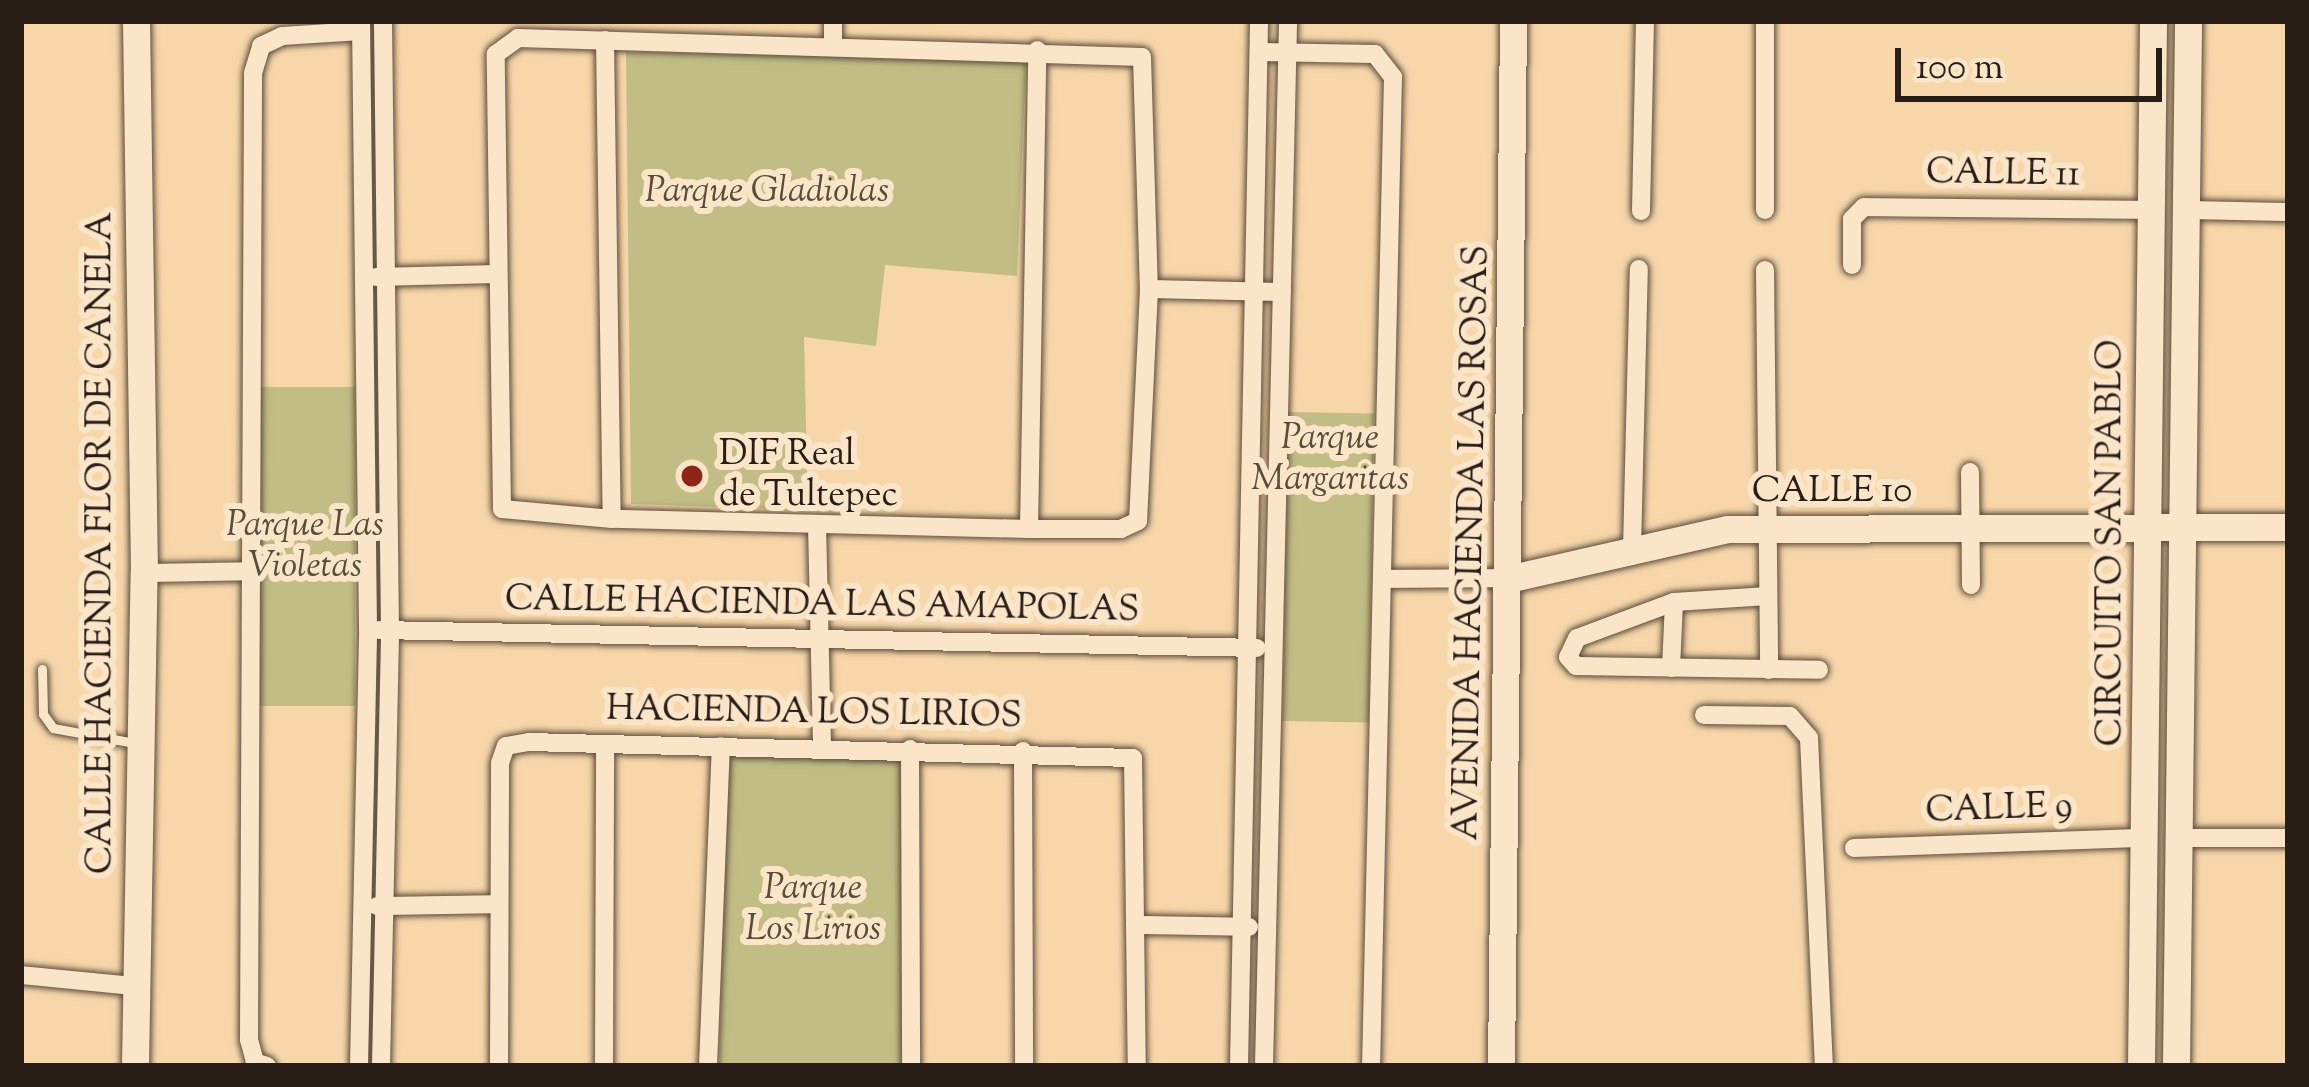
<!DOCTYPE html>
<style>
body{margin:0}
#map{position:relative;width:2309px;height:1087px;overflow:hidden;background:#f7d7aa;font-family:"Sorts Mill Goudy",serif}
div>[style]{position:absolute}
.green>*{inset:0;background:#c2bd85;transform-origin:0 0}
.roads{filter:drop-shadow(0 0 3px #5c4c3c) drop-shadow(0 0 3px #5c4c3c)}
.lane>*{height:9px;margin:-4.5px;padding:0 4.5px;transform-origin:4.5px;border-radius:4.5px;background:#fae5c8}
.street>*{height:18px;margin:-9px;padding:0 9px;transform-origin:9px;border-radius:9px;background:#fae5c8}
.secondary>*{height:27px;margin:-13.5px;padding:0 13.5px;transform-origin:13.5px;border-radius:13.5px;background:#fae5c8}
.dots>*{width:33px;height:33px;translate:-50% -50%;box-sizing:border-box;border:6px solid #fae5c8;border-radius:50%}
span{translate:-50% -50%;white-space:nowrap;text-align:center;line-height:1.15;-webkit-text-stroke:12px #fae5c8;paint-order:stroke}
.street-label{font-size:36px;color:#291d17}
.park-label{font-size:36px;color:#574d38;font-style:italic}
.poi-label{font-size:36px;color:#291d17}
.left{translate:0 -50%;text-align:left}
.frame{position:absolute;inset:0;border:24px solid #291d17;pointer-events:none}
.scale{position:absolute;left:1895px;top:48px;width:267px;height:54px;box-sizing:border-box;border:6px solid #291d17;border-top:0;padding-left:15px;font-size:36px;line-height:42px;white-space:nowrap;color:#291d17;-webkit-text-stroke:9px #fae5c8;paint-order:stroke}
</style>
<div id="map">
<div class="green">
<div style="clip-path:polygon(626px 52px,1026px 59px,1017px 276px,885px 265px,876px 346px,804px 337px,808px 510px,631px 504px)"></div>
<div style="left:355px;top:387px;width:319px;height:99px;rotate:90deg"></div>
<div style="left:1288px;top:412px;width:86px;height:309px;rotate:1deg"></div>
<div style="left:725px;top:751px;width:183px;height:315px;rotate:1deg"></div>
</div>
<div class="roads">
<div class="lane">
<div style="left:42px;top:669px;width:45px;rotate:88.7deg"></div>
<div style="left:43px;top:714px;width:17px;rotate:54deg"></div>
<div style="left:53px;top:728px;width:83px;rotate:10.4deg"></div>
</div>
<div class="street">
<div style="left:1765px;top:21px;width:189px;rotate:90deg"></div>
<div style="left:518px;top:38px;width:624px;rotate:1.74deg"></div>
<div style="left:1142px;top:57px;width:232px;rotate:88.3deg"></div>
<div style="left:1149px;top:289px;width:232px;rotate:92.7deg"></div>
<div style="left:1138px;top:521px;width:19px;rotate:155deg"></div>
<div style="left:1121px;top:529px;width:92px;rotate:180deg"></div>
<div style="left:1029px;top:529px;width:417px;rotate:-178.6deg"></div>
<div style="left:612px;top:519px;width:110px;rotate:-174.8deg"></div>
<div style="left:502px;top:509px;width:455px;rotate:-90.8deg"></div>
<div style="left:496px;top:54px;width:27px;rotate:-36deg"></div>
<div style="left:605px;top:40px;width:479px;rotate:89.2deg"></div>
<div style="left:833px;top:46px;width:25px;rotate:-90deg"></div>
<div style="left:1259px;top:52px;width:116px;rotate:1deg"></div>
<div style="left:1375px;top:54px;width:29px;rotate:52deg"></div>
<div style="left:1393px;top:77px;width:989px;rotate:91.27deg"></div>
<div style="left:2186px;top:210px;width:102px;rotate:1.1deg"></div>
<div style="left:1641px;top:211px;width:190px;rotate:-88.8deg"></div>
<div style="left:1852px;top:265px;width:46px;rotate:-90deg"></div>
<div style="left:1852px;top:219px;width:17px;rotate:-45deg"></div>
<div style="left:1864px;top:207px;width:286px;rotate:0.6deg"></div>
<div style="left:1765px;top:270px;width:400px;rotate:89.4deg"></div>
<div style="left:376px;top:277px;width:121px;rotate:-1.4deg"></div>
<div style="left:1149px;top:289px;width:133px;rotate:1.3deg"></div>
<div style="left:1970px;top:472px;width:113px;rotate:89.5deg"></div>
<div style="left:817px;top:524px;width:223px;rotate:88.7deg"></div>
<div style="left:1029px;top:529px;width:479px;rotate:-89deg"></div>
<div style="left:1632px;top:549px;width:280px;rotate:-88.6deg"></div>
<div style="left:144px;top:573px;width:110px;rotate:-1deg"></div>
<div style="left:1382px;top:579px;width:130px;rotate:-0.4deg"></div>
<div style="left:1768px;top:596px;width:94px;rotate:176.3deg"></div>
<div style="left:1674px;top:602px;width:103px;rotate:159.6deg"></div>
<div style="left:1577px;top:638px;width:21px;rotate:115deg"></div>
<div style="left:1568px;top:657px;width:12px;rotate:48deg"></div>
<div style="left:1576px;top:666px;width:243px;rotate:0.9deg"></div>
<div style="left:379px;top:630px;width:878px;rotate:1.17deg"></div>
<div style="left:1671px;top:668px;width:66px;rotate:-87.4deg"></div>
<div style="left:1704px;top:715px;width:86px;rotate:0.7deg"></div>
<div style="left:1790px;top:716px;width:29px;rotate:49deg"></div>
<div style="left:1809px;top:738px;width:328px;rotate:87.4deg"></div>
<div style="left:910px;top:749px;width:317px;rotate:89.8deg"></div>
<div style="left:1023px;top:751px;width:315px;rotate:89.8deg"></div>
<div style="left:2179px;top:838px;width:109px"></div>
<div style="left:1854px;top:848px;width:292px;rotate:-2deg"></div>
<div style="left:377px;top:906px;width:121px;rotate:-0.9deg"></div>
<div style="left:1139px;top:925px;width:110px;rotate:1deg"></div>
<div style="left:21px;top:975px;width:114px;rotate:5.6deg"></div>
<div style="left:267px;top:1066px;width:13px;rotate:-162deg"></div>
<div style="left:255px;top:1062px;width:23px;rotate:-105deg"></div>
<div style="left:249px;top:1040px;width:967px;rotate:-89.76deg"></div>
<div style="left:253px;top:73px;width:28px;rotate:-73deg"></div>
<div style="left:261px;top:46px;width:23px;rotate:-25deg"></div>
<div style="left:282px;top:36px;width:79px;rotate:-3.6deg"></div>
<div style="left:359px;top:1066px;width:437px;rotate:-88.8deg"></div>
<div style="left:368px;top:629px;width:608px;rotate:-90.66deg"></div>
<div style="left:381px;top:1066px;width:436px;rotate:-88.8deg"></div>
<div style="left:390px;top:630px;width:609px;rotate:-90.66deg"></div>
<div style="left:499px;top:1066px;width:303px;rotate:-89.8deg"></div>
<div style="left:500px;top:763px;width:18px;rotate:-71deg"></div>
<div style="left:506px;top:746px;width:23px;rotate:-10deg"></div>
<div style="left:529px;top:742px;width:604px;rotate:1.52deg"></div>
<div style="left:1133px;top:758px;width:308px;rotate:89.3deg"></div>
<div style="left:604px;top:1066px;width:322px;rotate:-89.8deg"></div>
<div style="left:708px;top:1066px;width:320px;rotate:-87.7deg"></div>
<div style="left:1239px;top:1066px;width:1045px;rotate:-88.9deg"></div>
<div style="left:1264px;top:1066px;width:1045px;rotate:-88.68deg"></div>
</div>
<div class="secondary">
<div style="left:1512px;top:578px;width:221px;rotate:-12.8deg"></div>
<div style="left:1727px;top:529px;width:561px;rotate:-0.2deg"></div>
<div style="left:135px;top:1066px;width:493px;rotate:-89deg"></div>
<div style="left:144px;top:573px;width:552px;rotate:-90.83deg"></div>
<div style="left:1501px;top:1066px;width:1045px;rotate:-89.34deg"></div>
<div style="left:2141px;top:1066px;width:1045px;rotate:-89.34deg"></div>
<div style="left:2176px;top:1066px;width:1045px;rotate:-89.34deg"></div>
</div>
</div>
<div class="dots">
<div style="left:692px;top:476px;background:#8f2418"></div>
</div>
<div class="street-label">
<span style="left:2003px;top:175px;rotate:1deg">CALLE 11</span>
<span style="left:1832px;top:493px">CALLE 10</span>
<span style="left:102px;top:543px;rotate:-90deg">CALLE HACIENDA FLOR DE CANELA</span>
<span style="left:1473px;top:543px;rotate:-89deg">AVENIDA HACIENDA LAS ROSAS</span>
<span style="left:2112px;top:543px;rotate:-90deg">CIRCUITO SAN PABLO</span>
<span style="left:822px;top:606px;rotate:1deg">CALLE HACIENDA LAS AMAPOLAS</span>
<span style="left:814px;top:714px;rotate:1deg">HACIENDA LOS LIRIOS</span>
<span style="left:1999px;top:810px;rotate:-2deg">CALLE 9</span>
</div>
<div class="park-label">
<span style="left:767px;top:193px">Parque Gladiolas</span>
<span style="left:1330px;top:460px">Parque<br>Margaritas</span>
<span style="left:305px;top:547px">Parque Las<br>Violetas</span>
<span style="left:813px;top:910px">Parque<br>Los Lirios</span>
</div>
<div class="poi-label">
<span class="left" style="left:719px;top:476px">DIF Real<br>de Tultepec</span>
</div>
<div class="frame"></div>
<div class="scale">100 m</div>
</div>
